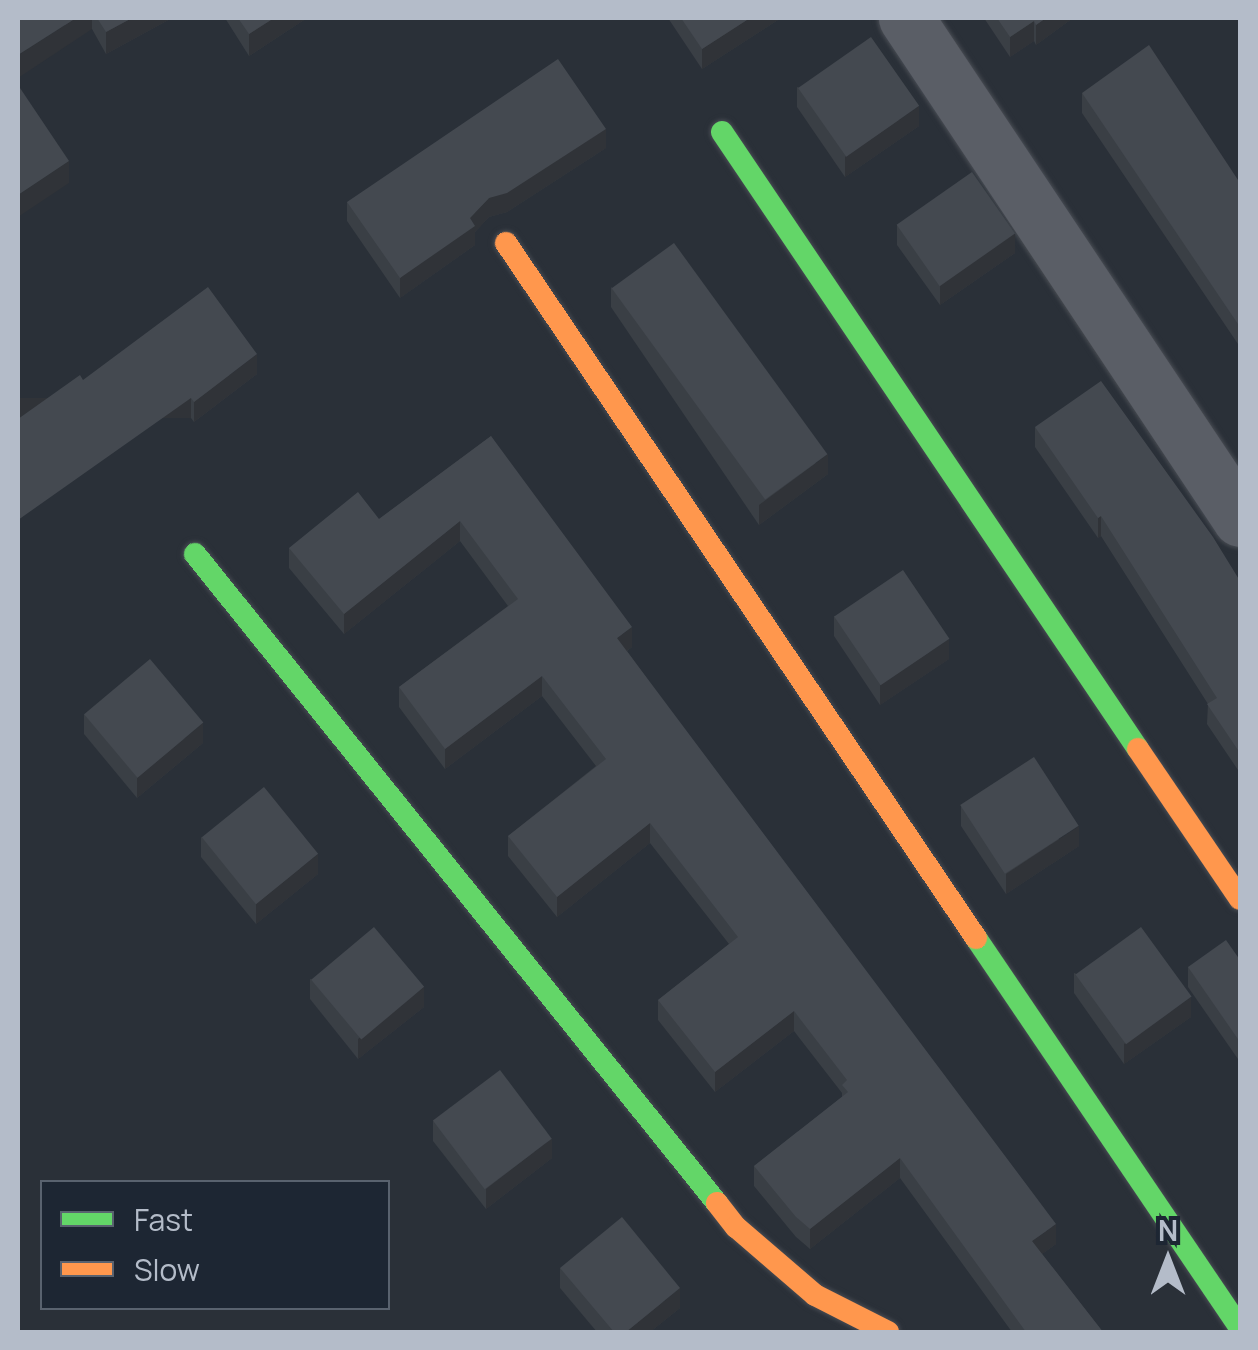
<!DOCTYPE html>
<style>
body{margin:0}
#map{position:relative;width:1258px;height:1350px;overflow:hidden;background:#2a3038;font-family:Manrope,sans-serif}
div>[style]{position:absolute}
.roads{filter:drop-shadow(0 0 2px #484c53) drop-shadow(0 0 2px #484c53)}
.street>*{height:55px;margin:-27.5px;padding:0 27.5px;transform-origin:27.5px;border-radius:27.5px;background:#5a5e66}
.fast>*{height:22px;margin:-11px;padding:0 11px;transform-origin:11px;border-radius:11px;background:#63d668}
.slow>*{height:22px;margin:-11px;padding:0 11px;transform-origin:11px;border-radius:11px;background:#ff974d}
.wall>*{inset:0;background:#3a3f45}
.shaded-wall>*{inset:0;background:#303338;transform-origin:0 0}
.building>*{inset:0;background:#444950;transform-origin:0 0}
span{translate:-50% -50%;white-space:nowrap;text-align:center;line-height:1.15;-webkit-text-stroke:9px #1d2633;paint-order:stroke}
.frame{position:absolute;inset:0;border:20px solid #b4bcc9;pointer-events:none}
.legend{position:absolute;left:40px;top:1180px;width:350px;height:130px;box-sizing:border-box;background:#1d2633;border:2px solid #59626f;margin:0;padding:12px 18px;list-style:none;font-size:30px;color:#b4bcc9}
.legend li{display:flex;align-items:center;gap:20px;height:50px}
.legend b{width:50px;border:2px solid #59626f}
.north{position:absolute;left:1118px;top:1210px;width:100px;height:100px;-webkit-text-stroke:8px #1d2633;paint-order:stroke;rotate:0deg;font-size:28px;font-weight:700;line-height:40px;text-align:center;color:#b4bcc9}
.north::after{content:'';display:block;margin:auto;width:35px;height:45px;background:#b4bcc9;clip-path:polygon(50% 0,100% 100%,50% 72%,0 100%)}
</style>
<div id="map">
<div class="roads">
<div class="street">
<div style="left:906px;top:18px;width:602px;rotate:56.31deg"></div>
</div>
<div class="fast">
<div style="left:722px;top:132px;width:744px;rotate:56.01deg"></div>
<div style="left:195px;top:554px;width:833px;rotate:51.19deg"></div>
<div style="left:976px;top:938px;width:471px;rotate:55.9deg"></div>
</div>
<div class="slow">
<div style="left:506px;top:243px;width:839px;rotate:55.93deg"></div>
<div style="left:1138px;top:749px;width:181px;rotate:55.8deg"></div>
<div style="left:717px;top:1203px;width:31px;rotate:52deg"></div>
<div style="left:736px;top:1227px;width:104px;rotate:40.7deg"></div>
<div style="left:815px;top:1295px;width:82px;rotate:26.9deg"></div>
</div>
</div>
<div class="wall">
<div style="clip-path:polygon(18px 18px,172px 18px,106px 54px,92px 29px)"></div>
<div style="clip-path:polygon(225px 18px,307px 18px,249px 56px)"></div>
<div style="clip-path:polygon(668px 18px,781px 18px,702px 69px)"></div>
<div style="clip-path:polygon(984px 18px,1073px 18px,1036px 45px,1034px 41px,1010px 57px)"></div>
<div style="clip-path:polygon(797px 87px,919px 126px,845px 177px,797px 107px)"></div>
<div style="clip-path:polygon(1082px 93px,1240px 183px,1240px 347px,1082px 113px)"></div>
<div style="clip-path:polygon(606px 148px,507px 212px,489px 217px,475px 232px,475px 245px,400px 298px,347px 221px,347px 202px)"></div>
<div style="clip-path:polygon(897px 225px,1015px 253px,940px 305px,897px 245px)"></div>
<div style="clip-path:polygon(611px 287px,828px 474px,759px 525px,611px 307px)"></div>
<div style="clip-path:polygon(257px 374px,194px 422px,191px 418px,83px 380px)"></div>
<div style="clip-path:polygon(1035px 427px,1240px 581px,1240px 773px,1207px 724px,1208px 704px,1101px 536px,1098px 538px,1035px 447px)"></div>
<div style="clip-path:polygon(491px 436px,632px 647px,627px 651px,1056px 1244px,1042px 1254px,1103px 1332px,1012px 1332px,900px 1178px,810px 1249px,796px 1237px,754px 1186px,754px 1166px,842px 1097px,842px 1093px,794px 1031px,715px 1092px,658px 1020px,658px 1000px,729px 944px,650px 843px,557px 917px,508px 856px,508px 836px,596px 766px,542px 696px,445px 769px,399px 707px,399px 687px,508px 606px,460px 541px,344px 634px,289px 568px,289px 548px,379px 519px)"></div>
<div style="clip-path:polygon(834px 616px,949px 659px,880px 705px,834px 636px)"></div>
<div style="clip-path:polygon(84px 714px,203px 743px,137px 798px,84px 734px)"></div>
<div style="clip-path:polygon(961px 806px,1079px 846px,1006px 894px,961px 826px)"></div>
<div style="clip-path:polygon(201px 837px,318px 874px,256px 924px,201px 857px)"></div>
<div style="clip-path:polygon(1240px 960px,1240px 1062px,1188px 987px,1188px 967px)"></div>
<div style="clip-path:polygon(1074px 973px,1191px 1017px,1124px 1064px,1074px 993px)"></div>
<div style="clip-path:polygon(310px 979px,424px 1007px,358px 1059px,310px 999px)"></div>
<div style="clip-path:polygon(433px 1121px,552px 1158px,486px 1209px,433px 1141px)"></div>
<div style="clip-path:polygon(560px 1268px,680px 1308px,650px 1332px,597px 1332px,560px 1288px)"></div>
</div>
<div class="shaded-wall">
<div style="clip-path:polygon(76px 18px,92px 18px,92px 29px,18px 78px,18px 55px)"></div>
<div style="clip-path:polygon(132px 18px,172px 18px,106px 54px,106px 32px)"></div>
<div style="clip-path:polygon(274px 18px,307px 18px,249px 56px,249px 34px)"></div>
<div style="clip-path:polygon(750px 18px,781px 18px,702px 69px,702px 49px)"></div>
<div style="clip-path:polygon(1046px 18px,1073px 18px,1036px 45px,1036px 25px)"></div>
<div style="clip-path:polygon(1034px 21px,1034px 41px,1010px 57px,1010px 37px)"></div>
<div style="clip-path:polygon(919px 106px,919px 126px,845px 177px,845px 157px)"></div>
<div style="clip-path:polygon(606px 129px,606px 148px,507px 212px,489px 217px,475px 232px,475px 245px,400px 298px,400px 278px,470px 218px,489px 198px)"></div>
<div style="clip-path:polygon(69px 161px,69px 183px,18px 217px,18px 195px)"></div>
<div style="clip-path:polygon(1015px 233px,1015px 253px,940px 305px,940px 285px)"></div>
<div style="clip-path:polygon(257px 354px,257px 374px,194px 422px,194px 402px)"></div>
<div style="left:191px;top:398px;width:20px;height:212px;rotate:90deg"></div>
<div style="clip-path:polygon(828px 454px,828px 474px,759px 525px,759px 505px)"></div>
<div style="clip-path:polygon(1101px 516px,1101px 536px,1098px 538px,1098px 518px)"></div>
<div style="clip-path:polygon(460px 521px,460px 541px,344px 634px,344px 614px)"></div>
<div style="clip-path:polygon(632px 627px,632px 647px,617px 658px,617px 638px)"></div>
<div style="clip-path:polygon(949px 639px,949px 659px,880px 705px,880px 685px)"></div>
<div style="clip-path:polygon(542px 676px,542px 696px,445px 769px,445px 749px)"></div>
<div style="clip-path:polygon(203px 723px,203px 743px,137px 798px,137px 778px)"></div>
<div style="clip-path:polygon(650px 823px,650px 843px,557px 917px,557px 897px)"></div>
<div style="clip-path:polygon(1079px 826px,1079px 846px,1006px 894px,1006px 874px)"></div>
<div style="clip-path:polygon(318px 854px,318px 874px,256px 924px,256px 904px)"></div>
<div style="clip-path:polygon(424px 987px,424px 1007px,358px 1059px,358px 1039px)"></div>
<div style="clip-path:polygon(1191px 997px,1191px 1017px,1124px 1064px,1124px 1044px)"></div>
<div style="clip-path:polygon(794px 1011px,794px 1031px,715px 1092px,715px 1072px)"></div>
<div style="clip-path:polygon(552px 1138px,552px 1158px,486px 1209px,486px 1189px)"></div>
<div style="clip-path:polygon(900px 1158px,900px 1178px,810px 1249px,810px 1229px)"></div>
<div style="clip-path:polygon(1056px 1224px,1056px 1244px,1032px 1261px,1032px 1241px)"></div>
<div style="clip-path:polygon(680px 1288px,680px 1308px,650px 1332px,626px 1332px)"></div>
</div>
<div class="building">
<div style="clip-path:polygon(18px 18px,76px 18px,18px 55px)"></div>
<div style="clip-path:polygon(97px 18px,132px 18px,106px 32px)"></div>
<div style="clip-path:polygon(238px 18px,274px 18px,249px 34px)"></div>
<div style="clip-path:polygon(681px 18px,750px 18px,702px 49px)"></div>
<div style="clip-path:polygon(997px 18px,1046px 18px,1036px 25px,1034px 21px,1010px 37px)"></div>
<div style="left:871px;top:37px;width:84px;height:89px;rotate:55deg"></div>
<div style="clip-path:polygon(1149px 45px,1240px 183px,1240px 327px,1082px 93px)"></div>
<div style="clip-path:polygon(558px 59px,606px 129px,507px 193px,489px 198px,470px 218px,475px 226px,400px 278px,347px 202px)"></div>
<div style="clip-path:polygon(18px 85px,69px 161px,18px 195px)"></div>
<div style="left:972px;top:172px;width:75px;height:92px;rotate:55deg"></div>
<div style="left:674px;top:243px;width:261px;height:77px;rotate:54deg"></div>
<div style="clip-path:polygon(208px 287px,257px 354px,194px 402px,191px 398px,18px 520px,18px 419px,80px 375px,83px 380px)"></div>
<div style="clip-path:polygon(1101px 381px,1213px 537px,1240px 581px,1240px 753px,1207px 704px,1217px 698px,1101px 516px,1098px 518px,1035px 427px)"></div>
<div style="clip-path:polygon(491px 436px,632px 627px,617px 638px,1056px 1224px,1032px 1241px,1103px 1332px,1026px 1332px,900px 1158px,810px 1229px,796px 1217px,754px 1166px,848px 1092px,842px 1085px,847px 1080px,794px 1011px,715px 1072px,658px 1000px,738px 937px,650px 823px,557px 897px,508px 836px,606px 759px,542px 676px,445px 749px,399px 687px,518px 599px,460px 521px,344px 614px,289px 548px,358px 492px,379px 519px)"></div>
<div style="left:903px;top:570px;width:83px;height:83px;rotate:56deg"></div>
<div style="left:150px;top:659px;width:83px;height:86px;rotate:50deg"></div>
<div style="left:1034px;top:757px;width:82px;height:88px;rotate:57deg"></div>
<div style="left:264px;top:787px;width:86px;height:80px;rotate:51deg"></div>
<div style="left:374px;top:927px;width:78px;height:82px;rotate:50deg"></div>
<div style="left:1141px;top:927px;width:86px;height:81px;rotate:54deg"></div>
<div style="clip-path:polygon(1226px 940px,1240px 960px,1240px 1042px,1188px 967px)"></div>
<div style="left:500px;top:1070px;width:86px;height:84px;rotate:53deg"></div>
<div style="clip-path:polygon(622px 1217px,680px 1288px,626px 1332px,614px 1332px,560px 1268px)"></div>
</div>
<div class="frame"></div>
<ul class="legend">
<li><b style="height:12px;background:#63d668"></b>Fast</li>
<li><b style="height:12px;background:#ff974d"></b>Slow</li>
</ul>
<div class="north">N</div>
</div>
